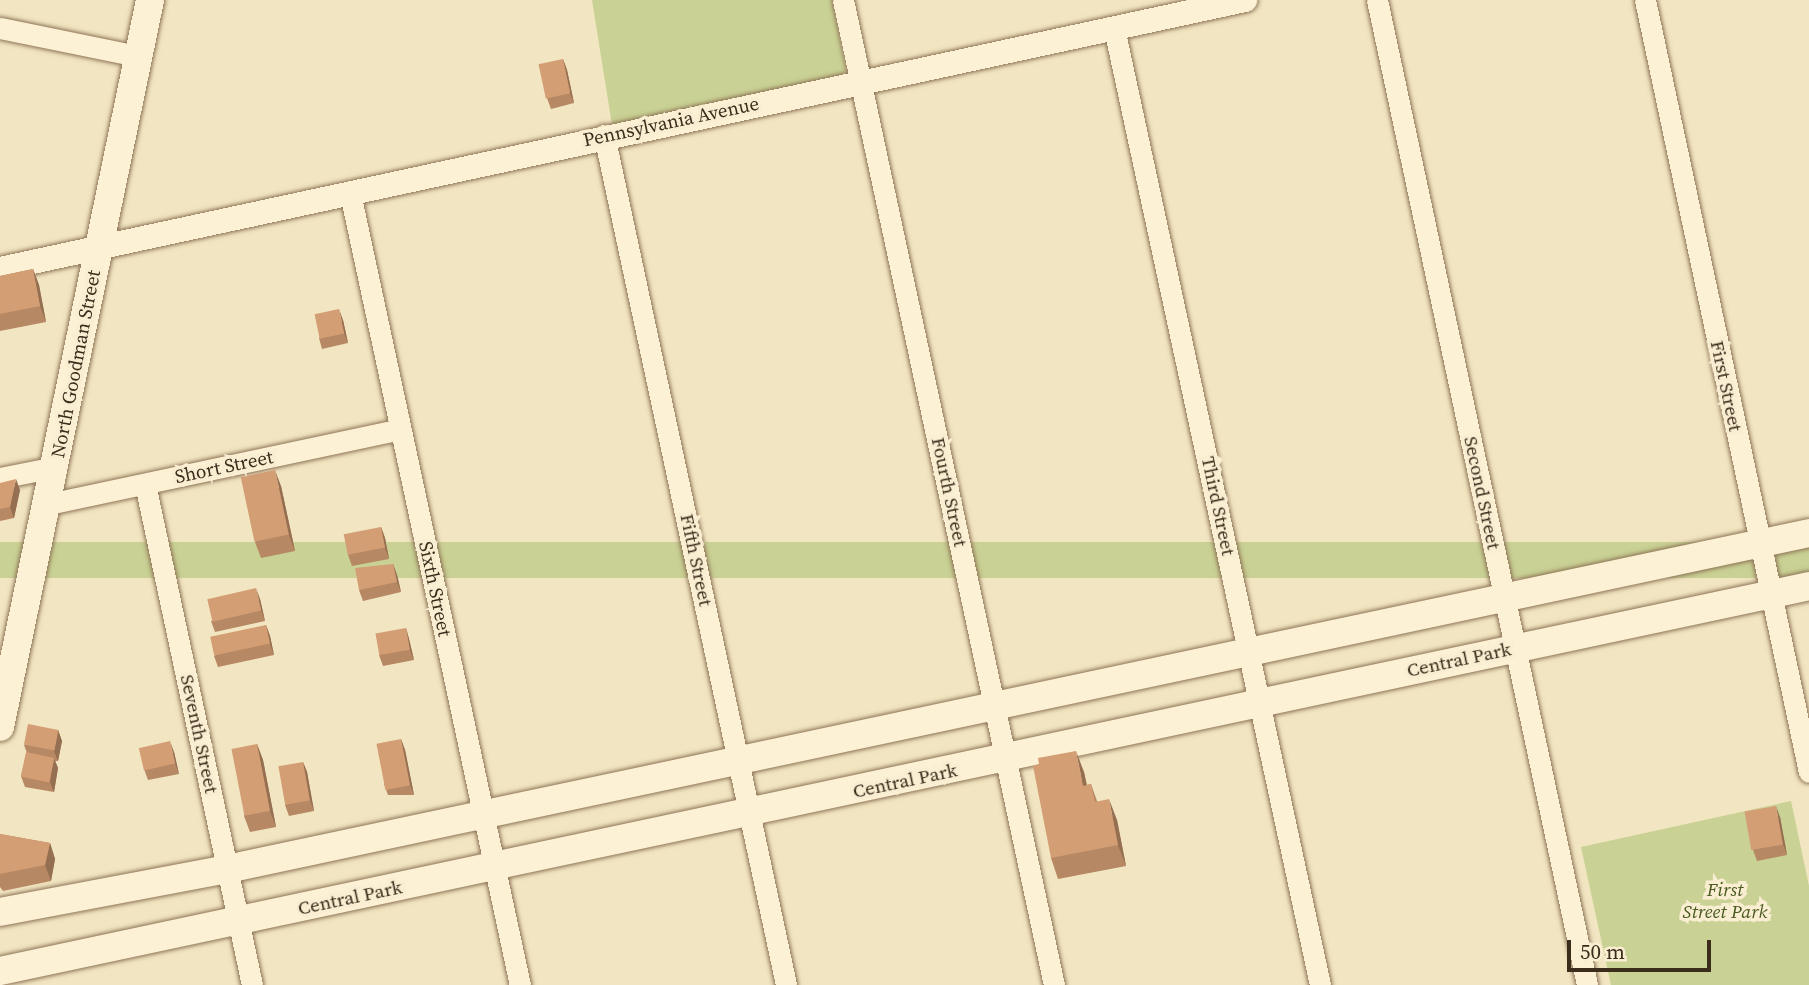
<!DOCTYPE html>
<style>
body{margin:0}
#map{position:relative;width:1809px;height:985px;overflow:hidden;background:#f2e5c1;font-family:"Source Serif 4",serif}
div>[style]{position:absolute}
.green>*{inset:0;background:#c9d194;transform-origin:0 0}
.roads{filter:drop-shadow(0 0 2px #8e7557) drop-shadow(0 0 2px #8e7557)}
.minor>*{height:21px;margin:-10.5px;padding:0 10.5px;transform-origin:10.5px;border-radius:10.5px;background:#fcf1d5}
.tertiary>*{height:24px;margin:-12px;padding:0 12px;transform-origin:12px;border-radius:12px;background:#fcf1d5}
.secondary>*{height:28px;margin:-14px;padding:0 14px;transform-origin:14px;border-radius:14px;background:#fcf1d5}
.wall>*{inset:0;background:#b68864}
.shaded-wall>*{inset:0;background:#946f51}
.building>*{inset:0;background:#d49e74;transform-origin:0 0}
span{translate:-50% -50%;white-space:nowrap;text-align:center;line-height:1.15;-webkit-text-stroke:7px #f9eed2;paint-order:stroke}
.street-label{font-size:19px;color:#3c2c1c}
.park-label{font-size:19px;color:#4a5a21;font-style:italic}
.scale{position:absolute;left:1567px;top:940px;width:144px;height:32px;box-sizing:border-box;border:4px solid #3c2c1c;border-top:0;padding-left:9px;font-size:21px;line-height:24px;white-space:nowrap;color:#3c2c1c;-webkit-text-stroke:5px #f9eed2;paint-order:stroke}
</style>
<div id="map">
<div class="green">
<div style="clip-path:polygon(592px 0,832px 0,846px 70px,841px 75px,612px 125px)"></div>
<div style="left:1809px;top:542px;width:36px;height:1849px;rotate:90deg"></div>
<div style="clip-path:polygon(1791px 801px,1809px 886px,1809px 985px,1611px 985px,1581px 847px)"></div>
</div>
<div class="roads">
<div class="minor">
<div style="left:843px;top:0;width:1007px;rotate:77.91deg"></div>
<div style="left:1377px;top:0;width:1007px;rotate:77.96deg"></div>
<div style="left:1645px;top:0;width:789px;rotate:78.01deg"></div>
<div style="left:0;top:28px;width:141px;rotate:11.5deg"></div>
<div style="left:1114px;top:28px;width:979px;rotate:77.85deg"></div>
<div style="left:604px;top:135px;width:869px;rotate:77.91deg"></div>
<div style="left:350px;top:193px;width:810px;rotate:77.89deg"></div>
<div style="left:0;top:478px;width:56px;rotate:-11.3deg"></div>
<div style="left:145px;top:484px;width:512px;rotate:77.94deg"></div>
<div style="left:48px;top:504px;width:360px;rotate:-12deg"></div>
</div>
<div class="tertiary">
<div style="left:0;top:269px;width:1274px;rotate:-12.19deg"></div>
</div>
<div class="secondary">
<div style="left:0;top:727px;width:742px;rotate:-78.34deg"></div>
<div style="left:0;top:912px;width:231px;rotate:-10.7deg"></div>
<div style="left:227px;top:869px;width:1617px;rotate:-11.99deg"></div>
<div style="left:0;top:971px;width:1850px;rotate:-12.01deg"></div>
</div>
</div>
<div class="wall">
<div style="clip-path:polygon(563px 59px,567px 70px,574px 103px,551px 109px,547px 98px)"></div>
<div style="clip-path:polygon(33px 269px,39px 285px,46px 322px,0 331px,0 276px)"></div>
<div style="clip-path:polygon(343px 320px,348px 343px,322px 349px,319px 338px)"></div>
<div style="clip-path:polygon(0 483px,20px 490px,14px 518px,0 521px)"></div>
<div style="clip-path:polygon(281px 486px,295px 551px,261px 558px,255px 542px)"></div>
<div style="clip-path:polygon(381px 527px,385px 538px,389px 559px,352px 566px,348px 555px)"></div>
<div style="clip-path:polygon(393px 564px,397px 575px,401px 592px,363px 601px,359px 590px)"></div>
<div style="clip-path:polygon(260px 599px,265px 621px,215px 632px,211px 621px)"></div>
<div style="clip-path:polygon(266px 625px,270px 636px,274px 655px,218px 667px,214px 656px)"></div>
<div style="clip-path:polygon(406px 628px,409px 639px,414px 660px,383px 666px,379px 655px)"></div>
<div style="clip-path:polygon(58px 730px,62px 741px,58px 761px,55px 761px,58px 768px,54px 792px,25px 787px,21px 776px,27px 753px,24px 745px)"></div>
<div style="clip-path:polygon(401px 739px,405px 750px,414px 795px,388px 795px,384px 784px)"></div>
<div style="clip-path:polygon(257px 744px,263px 760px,276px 827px,250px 832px,244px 816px)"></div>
<div style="clip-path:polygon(174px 752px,179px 774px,148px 780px,144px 769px)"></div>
<div style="clip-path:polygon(303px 762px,307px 772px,314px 811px,289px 816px,285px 805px)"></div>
<div style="clip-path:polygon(1084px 772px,1087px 785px,1091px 784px,1097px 801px,1117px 820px,1126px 866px,1058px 879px,1051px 858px)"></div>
<div style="clip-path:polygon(1780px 817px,1787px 855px,1757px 861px,1753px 850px)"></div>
<div style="clip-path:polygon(0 834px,50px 843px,55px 859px,51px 881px,3px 891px,0 887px)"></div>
</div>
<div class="shaded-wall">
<div style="clip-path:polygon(563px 59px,567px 70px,574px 103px,570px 93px)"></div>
<div style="clip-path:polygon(33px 269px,39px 285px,46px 322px,40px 306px)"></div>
<div style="clip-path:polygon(339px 309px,343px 320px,348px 343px,344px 333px)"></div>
<div style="clip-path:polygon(275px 470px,281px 486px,295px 551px,289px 535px)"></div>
<div style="clip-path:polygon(16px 479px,20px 490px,14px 518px,10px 507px)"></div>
<div style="clip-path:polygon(381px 527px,385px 538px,389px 559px,385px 548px)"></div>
<div style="clip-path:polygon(393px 564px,397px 575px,401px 592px,397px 582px)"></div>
<div style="clip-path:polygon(256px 588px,260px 599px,265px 621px,261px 610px)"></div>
<div style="clip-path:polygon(266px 625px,270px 636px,274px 655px,270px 644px)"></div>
<div style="clip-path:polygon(406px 628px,409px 639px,414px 660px,410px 650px)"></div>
<div style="clip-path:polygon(58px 730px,62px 741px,58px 761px,54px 751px)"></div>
<div style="clip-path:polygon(401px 739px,405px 750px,414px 795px,410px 785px)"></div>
<div style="clip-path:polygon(170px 741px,174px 752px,179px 774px,175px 763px)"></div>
<div style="clip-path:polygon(257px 744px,263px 760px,276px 827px,270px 811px)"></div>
<div style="clip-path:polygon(1076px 751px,1084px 772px,1091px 807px,1083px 786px)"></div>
<div style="clip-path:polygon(54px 758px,58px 768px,54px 792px,50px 782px)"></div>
<div style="clip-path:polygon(303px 762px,307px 772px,314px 811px,310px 800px)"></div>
<div style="clip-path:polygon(1109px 799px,1117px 820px,1126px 866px,1118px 845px)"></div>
<div style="clip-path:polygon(1776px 806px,1780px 817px,1787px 855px,1783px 844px)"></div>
<div style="clip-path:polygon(50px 843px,55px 859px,51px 881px,45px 865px)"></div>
</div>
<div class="building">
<div style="left:563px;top:59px;width:35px;height:25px;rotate:78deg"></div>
<div style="clip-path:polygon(33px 269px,40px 306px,0 314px,0 276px)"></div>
<div style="left:339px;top:309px;width:25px;height:25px;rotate:78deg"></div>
<div style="left:275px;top:470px;width:66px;height:35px;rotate:78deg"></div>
<div style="clip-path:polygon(16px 479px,10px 507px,0 509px,0 483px)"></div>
<div style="left:381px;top:527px;width:21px;height:38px;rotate:79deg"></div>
<div style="clip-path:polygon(393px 564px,397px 582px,359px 590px,355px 568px)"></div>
<div style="left:256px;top:588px;width:23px;height:50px;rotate:77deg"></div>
<div style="left:266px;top:625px;width:19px;height:57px;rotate:78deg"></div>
<div style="left:406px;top:628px;width:22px;height:31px;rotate:80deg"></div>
<div style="left:28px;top:724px;width:31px;height:21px;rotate:11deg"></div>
<div style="left:401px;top:739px;width:47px;height:25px;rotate:79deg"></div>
<div style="left:170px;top:741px;width:23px;height:32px;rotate:77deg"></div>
<div style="left:257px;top:744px;width:68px;height:26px;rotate:79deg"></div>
<div style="clip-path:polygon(1076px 751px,1083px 786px,1091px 784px,1095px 802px,1109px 799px,1118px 845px,1051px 858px,1033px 766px,1039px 764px,1038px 758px)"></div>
<div style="left:26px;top:752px;width:29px;height:25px;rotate:12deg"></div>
<div style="left:303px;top:762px;width:39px;height:25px;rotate:80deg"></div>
<div style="left:1776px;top:806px;width:39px;height:32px;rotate:80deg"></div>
<div style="clip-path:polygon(0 834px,50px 843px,45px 865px,0 874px)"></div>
</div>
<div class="street-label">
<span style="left:671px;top:122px;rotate:-12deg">Pennsylvania Avenue</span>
<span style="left:76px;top:364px;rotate:-79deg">North Goodman Street</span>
<span style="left:1726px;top:386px;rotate:78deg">First Street</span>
<span style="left:224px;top:467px;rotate:-12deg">Short Street</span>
<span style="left:949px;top:492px;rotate:78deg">Fourth Street</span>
<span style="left:1482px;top:493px;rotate:78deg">Second Street</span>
<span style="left:1218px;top:506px;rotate:78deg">Third Street</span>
<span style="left:696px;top:560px;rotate:78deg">Fifth Street</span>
<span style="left:435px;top:589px;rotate:78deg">Sixth Street</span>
<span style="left:1459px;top:660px;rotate:-12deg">Central Park</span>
<span style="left:199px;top:734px;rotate:78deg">Seventh Street</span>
<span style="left:905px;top:781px;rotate:-12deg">Central Park</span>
<span style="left:350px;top:898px;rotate:-12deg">Central Park</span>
</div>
<div class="park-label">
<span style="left:1725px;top:901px">First<br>Street Park</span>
</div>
<div class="scale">50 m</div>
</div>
